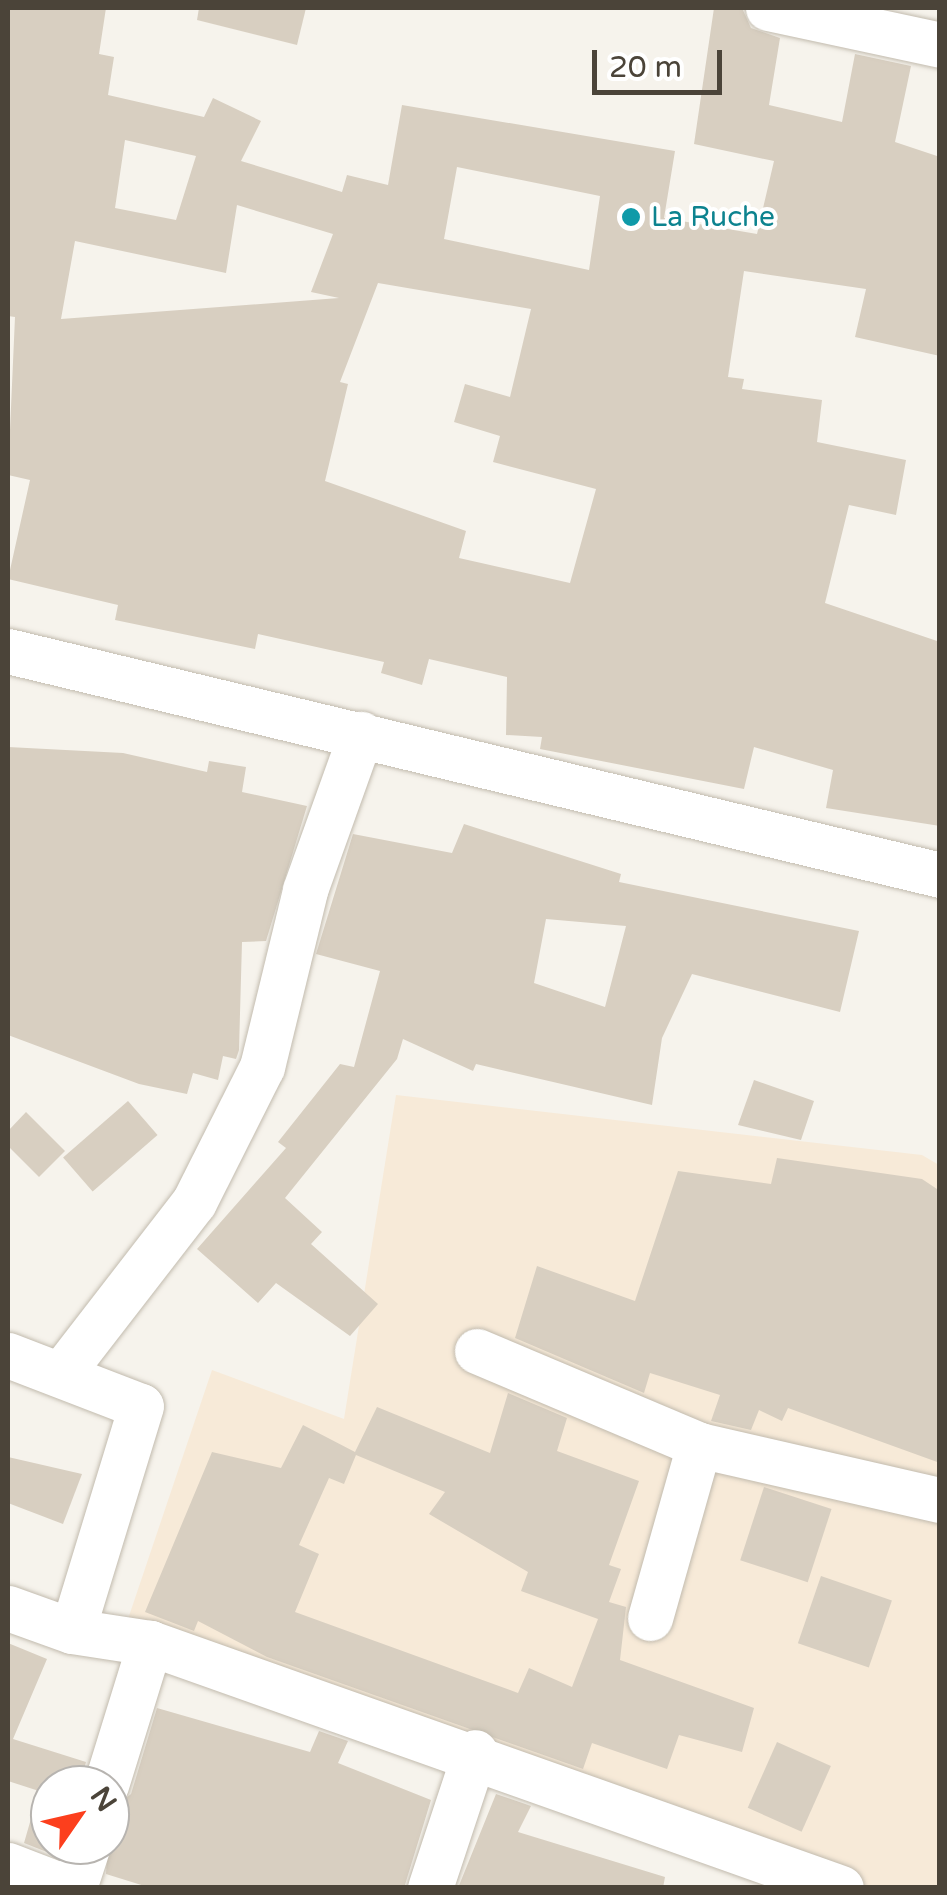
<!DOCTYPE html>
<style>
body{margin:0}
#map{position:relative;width:947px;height:1895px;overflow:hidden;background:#f6f3ec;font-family:"Varela Round",sans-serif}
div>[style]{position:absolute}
.commercial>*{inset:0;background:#f7ead8}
.building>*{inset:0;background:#d8cfc1;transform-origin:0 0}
.roads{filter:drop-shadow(0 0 2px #c2bbae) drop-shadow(0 0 2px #c2bbae)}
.minor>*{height:45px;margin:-22.5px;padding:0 22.5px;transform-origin:22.5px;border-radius:22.5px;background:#fff}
.dots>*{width:28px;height:28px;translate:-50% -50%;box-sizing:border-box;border:5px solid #fff;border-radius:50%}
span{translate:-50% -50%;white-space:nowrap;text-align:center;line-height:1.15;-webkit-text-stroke:8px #fff;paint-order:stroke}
.culture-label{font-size:28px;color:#0d838f}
.left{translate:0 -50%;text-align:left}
.frame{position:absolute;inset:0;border:10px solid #4b4439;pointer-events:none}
.north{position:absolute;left:30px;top:1765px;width:100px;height:100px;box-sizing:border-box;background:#fff;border:2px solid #b7b4b0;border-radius:50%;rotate:56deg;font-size:28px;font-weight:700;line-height:40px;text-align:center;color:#4b4439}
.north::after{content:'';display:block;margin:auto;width:35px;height:45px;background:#fc3f1d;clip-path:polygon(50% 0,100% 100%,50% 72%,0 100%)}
.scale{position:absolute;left:592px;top:50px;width:130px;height:45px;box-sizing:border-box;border:5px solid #4b4439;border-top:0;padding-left:12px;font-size:30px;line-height:35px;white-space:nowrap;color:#4b4439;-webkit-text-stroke:8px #fff;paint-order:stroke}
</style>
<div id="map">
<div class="commercial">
<div style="clip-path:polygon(396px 1095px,922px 1155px,939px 1165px,939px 1887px,829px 1887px,127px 1622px,212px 1370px,344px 1419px)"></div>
</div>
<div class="building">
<div style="clip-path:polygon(evenodd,8px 8px,106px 8px,99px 54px,114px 57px,108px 95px,204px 117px,213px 98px,261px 121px,241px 161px,342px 192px,347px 175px,388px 185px,402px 105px,675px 151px,664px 218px,757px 234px,774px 161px,694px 144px,714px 8px,742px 8px,751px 28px,780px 38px,769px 105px,842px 122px,855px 54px,911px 66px,895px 142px,940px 157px,940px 356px,855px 337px,866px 289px,744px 271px,728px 377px,744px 379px,742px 389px,822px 400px,817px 442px,906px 460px,896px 515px,849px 505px,825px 603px,940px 642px,940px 826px,826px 808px,833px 770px,754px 747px,744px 789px,540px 749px,542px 737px,506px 735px,507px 677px,429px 659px,422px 685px,381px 673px,384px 662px,258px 634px,255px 649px,115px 620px,118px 605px,8px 579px,30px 480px,8px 475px,15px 317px,8px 316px,8px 8px,125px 140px,196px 156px,176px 220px,115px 208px,125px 140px,8px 8px,457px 167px,600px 196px,589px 270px,444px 239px,457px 167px,8px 8px,237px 205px,333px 234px,311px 292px,339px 298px,61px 319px,75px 241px,226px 273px,237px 205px,8px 8px,378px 283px,531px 309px,510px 397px,465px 384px,454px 422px,500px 436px,493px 462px,596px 489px,570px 583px,459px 558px,466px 531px,325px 481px,348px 384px,340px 382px,378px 283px)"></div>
<div style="clip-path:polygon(199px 8px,306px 8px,297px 45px,197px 20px)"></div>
<div style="clip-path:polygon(8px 747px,123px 753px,207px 772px,209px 761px,246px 767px,242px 792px,307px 806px,266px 941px,242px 942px,239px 1050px,236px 1059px,223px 1056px,218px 1080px,193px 1073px,187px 1094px,139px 1084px,8px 1035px)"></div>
<div style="clip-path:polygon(evenodd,464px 824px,621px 874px,619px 882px,859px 931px,840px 1012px,692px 974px,662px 1038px,652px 1105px,476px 1064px,473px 1071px,403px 1039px,397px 1059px,285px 1198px,322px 1232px,311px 1244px,378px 1304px,350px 1336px,276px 1283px,258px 1303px,197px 1249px,286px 1148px,278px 1142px,340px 1064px,354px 1067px,380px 971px,316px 954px,353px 834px,452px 853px,464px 824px,546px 919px,626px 926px,605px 1007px,534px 983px,546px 919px)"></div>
<div style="clip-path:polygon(754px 1080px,814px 1101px,801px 1140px,738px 1125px)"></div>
<div style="left:128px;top:1101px;width:45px;height:86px;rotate:49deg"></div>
<div style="clip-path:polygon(26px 1112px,65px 1151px,39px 1177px,8px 1146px,8px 1131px)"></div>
<div style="clip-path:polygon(777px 1158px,922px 1179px,940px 1191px,940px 1463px,788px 1408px,782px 1421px,759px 1410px,751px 1430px,711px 1421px,720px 1395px,650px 1373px,644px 1393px,515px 1338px,537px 1266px,635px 1301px,678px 1171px,771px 1184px)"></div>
<div style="clip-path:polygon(evenodd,508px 1393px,567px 1418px,557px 1451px,639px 1481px,609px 1565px,621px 1569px,609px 1602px,626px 1607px,620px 1660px,754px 1708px,742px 1752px,679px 1735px,667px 1769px,592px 1743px,583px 1769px,267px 1657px,198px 1621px,194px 1631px,145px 1612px,212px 1452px,281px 1468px,303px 1425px,355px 1452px,377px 1407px,490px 1453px,508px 1393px,356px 1455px,445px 1492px,429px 1514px,528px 1572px,521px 1591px,598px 1619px,572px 1687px,529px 1668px,518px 1693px,295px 1612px,319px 1554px,299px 1545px,329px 1478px,344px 1484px,356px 1455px)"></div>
<div style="clip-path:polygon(8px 1457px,82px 1474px,63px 1524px,8px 1503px)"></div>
<div style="left:764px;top:1487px;width:71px;height:77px;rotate:18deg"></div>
<div style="left:821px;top:1576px;width:75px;height:71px;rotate:19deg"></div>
<div style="clip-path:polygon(8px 1643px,47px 1659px,13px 1739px,86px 1762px,80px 1785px,50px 1785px,57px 1856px,24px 1843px,39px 1791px,8px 1781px)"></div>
<div style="clip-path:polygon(157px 1708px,310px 1752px,319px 1731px,348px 1741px,338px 1763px,431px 1800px,404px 1888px,151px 1888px,106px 1874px,110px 1811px,131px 1794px)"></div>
<div style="left:777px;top:1742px;width:59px;height:72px;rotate:24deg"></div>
<div style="clip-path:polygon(496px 1794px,531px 1806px,518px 1832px,665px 1877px,663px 1888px,458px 1888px)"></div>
</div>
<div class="roads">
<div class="minor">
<div style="left:768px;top:8px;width:176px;rotate:12.1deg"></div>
<div style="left:8px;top:651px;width:959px;rotate:13.51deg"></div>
<div style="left:477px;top:1351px;width:241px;rotate:22.9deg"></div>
<div style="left:699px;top:1445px;width:247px;rotate:12.9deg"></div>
<div style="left:8px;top:1355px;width:142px;rotate:21deg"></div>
<div style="left:141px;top:1406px;width:235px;rotate:107deg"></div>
<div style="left:61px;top:1374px;width:217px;rotate:-52.3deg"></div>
<div style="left:194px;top:1202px;width:151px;rotate:-63.3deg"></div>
<div style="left:262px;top:1067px;width:182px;rotate:-76.3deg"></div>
<div style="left:305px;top:890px;width:166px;rotate:-70.3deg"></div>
<div style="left:8px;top:1608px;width:68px;rotate:19.8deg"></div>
<div style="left:72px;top:1631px;width:79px;rotate:8.7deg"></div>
<div style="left:150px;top:1643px;width:733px;rotate:19.52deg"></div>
<div style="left:650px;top:1618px;width:180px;rotate:-74.2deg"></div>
<div style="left:106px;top:1785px;width:149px;rotate:-72.8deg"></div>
<div style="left:8px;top:1865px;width:64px;rotate:21deg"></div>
<div style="left:74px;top:1888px;width:45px;rotate:-72deg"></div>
<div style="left:430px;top:1888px;width:143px;rotate:-71.7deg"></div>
</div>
</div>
<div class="dots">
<div style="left:631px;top:217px;background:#0f9aa8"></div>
</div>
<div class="culture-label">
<span class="left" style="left:651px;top:217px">La Ruche</span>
</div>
<div class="frame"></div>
<div class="north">N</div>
<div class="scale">20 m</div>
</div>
